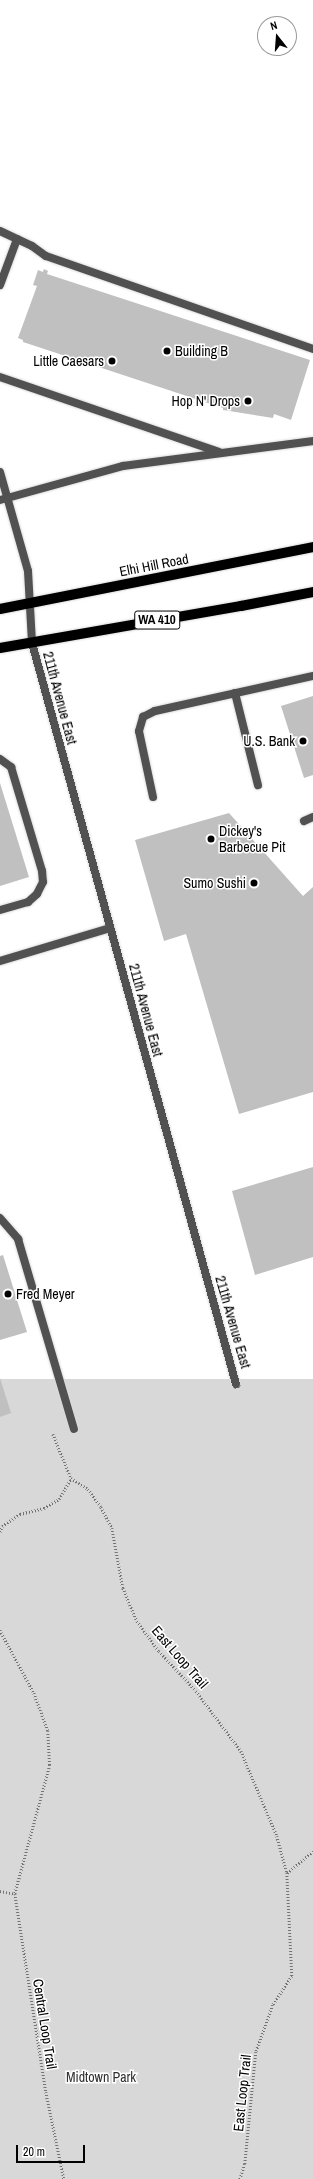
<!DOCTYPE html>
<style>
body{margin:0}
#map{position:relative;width:313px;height:2179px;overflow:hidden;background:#fff;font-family:"Archivo Narrow",sans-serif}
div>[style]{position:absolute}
.green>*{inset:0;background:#d8d8d8;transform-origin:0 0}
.building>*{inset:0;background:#c0c0c0}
.path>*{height:2.5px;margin-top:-1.25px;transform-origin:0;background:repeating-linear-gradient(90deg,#737373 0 1px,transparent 0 3px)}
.roads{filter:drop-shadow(0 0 1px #dbdbdb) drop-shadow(0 0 1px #dbdbdb)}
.lane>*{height:8px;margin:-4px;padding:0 4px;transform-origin:4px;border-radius:4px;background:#515151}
.street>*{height:8px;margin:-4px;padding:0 4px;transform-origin:4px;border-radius:4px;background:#515151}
.primary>*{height:10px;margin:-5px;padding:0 5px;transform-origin:5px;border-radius:5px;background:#000}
.dots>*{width:11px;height:11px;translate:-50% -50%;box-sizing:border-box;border:2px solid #fff;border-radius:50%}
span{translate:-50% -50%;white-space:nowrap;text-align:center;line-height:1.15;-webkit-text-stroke:3px #fff;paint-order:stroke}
.shield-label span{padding:1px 3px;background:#fff;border:1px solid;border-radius:3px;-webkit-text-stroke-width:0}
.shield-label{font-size:13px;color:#000;font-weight:700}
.poi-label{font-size:14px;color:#000}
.left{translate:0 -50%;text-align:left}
.right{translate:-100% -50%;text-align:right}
.street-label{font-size:14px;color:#000}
.park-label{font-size:14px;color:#2f2f2f}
.north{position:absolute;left:257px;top:16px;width:40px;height:40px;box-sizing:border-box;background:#fff;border:1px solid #999;border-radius:50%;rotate:343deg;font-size:11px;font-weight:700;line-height:16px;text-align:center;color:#000}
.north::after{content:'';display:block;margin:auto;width:14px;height:18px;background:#000;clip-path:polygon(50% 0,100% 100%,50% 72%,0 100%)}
.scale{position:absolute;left:16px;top:2145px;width:69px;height:18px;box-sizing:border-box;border:2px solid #000;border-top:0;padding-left:5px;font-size:12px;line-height:14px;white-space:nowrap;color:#000;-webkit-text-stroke:3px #fff;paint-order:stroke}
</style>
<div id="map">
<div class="green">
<div style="left:313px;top:1379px;width:800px;height:326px;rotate:90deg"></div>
</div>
<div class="building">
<div style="clip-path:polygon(44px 269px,48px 271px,47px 274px,310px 360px,291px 420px,274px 414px,273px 418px,223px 410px,223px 408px,23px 342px,23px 340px,18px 338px,37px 286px,33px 285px,38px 270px,43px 272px)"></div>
<div style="clip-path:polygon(313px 696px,313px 775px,304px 778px,281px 706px)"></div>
<div style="clip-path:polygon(0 783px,29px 877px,0 886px)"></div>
<div style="clip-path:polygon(229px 813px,303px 896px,313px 887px,313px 1092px,239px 1114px,186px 934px,164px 941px,135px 840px)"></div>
<div style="clip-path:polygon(313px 1167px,313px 1257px,255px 1275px,232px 1191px)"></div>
<div style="clip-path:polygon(3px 1255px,27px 1332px,0 1340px,0 1256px)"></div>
<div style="clip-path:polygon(0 1378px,11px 1413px,0 1417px)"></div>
</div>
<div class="path">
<div style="left:53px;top:1434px;width:48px;rotate:67.8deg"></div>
<div style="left:71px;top:1478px;width:20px;rotate:33deg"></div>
<div style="left:88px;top:1489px;width:22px;rotate:54deg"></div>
<div style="left:101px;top:1507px;width:24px;rotate:62deg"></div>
<div style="left:112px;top:1528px;width:61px;rotate:79.6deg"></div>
<div style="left:123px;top:1588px;width:36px;rotate:67deg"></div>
<div style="left:137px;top:1621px;width:37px;rotate:54deg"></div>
<div style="left:159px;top:1651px;width:54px;rotate:47.2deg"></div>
<div style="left:196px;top:1691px;width:75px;rotate:53.1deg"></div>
<div style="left:241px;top:1751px;width:92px;rotate:67deg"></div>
<div style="left:277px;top:1836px;width:38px;rotate:75deg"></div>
<div style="left:287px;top:1873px;width:103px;rotate:87.2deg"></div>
<div style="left:292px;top:1976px;width:35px;rotate:123deg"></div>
<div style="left:273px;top:2005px;width:50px;rotate:109.9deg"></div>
<div style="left:256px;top:2052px;width:113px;rotate:95.6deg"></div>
<div style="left:245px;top:2164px;width:16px;rotate:108deg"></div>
<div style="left:0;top:1532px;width:6px;rotate:-72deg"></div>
<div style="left:2px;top:1526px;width:22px;rotate:-34deg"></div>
<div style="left:20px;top:1514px;width:25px;rotate:-14deg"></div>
<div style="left:44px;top:1508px;width:17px;rotate:-31deg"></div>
<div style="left:59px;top:1499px;width:24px;rotate:-60deg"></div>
<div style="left:0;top:1630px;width:72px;rotate:61.6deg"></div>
<div style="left:34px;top:1693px;width:40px;rotate:69.8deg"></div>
<div style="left:48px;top:1731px;width:34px;rotate:87deg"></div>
<div style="left:50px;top:1765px;width:134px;rotate:105.2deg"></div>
<div style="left:15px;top:1894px;width:200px;rotate:81.1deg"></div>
<div style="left:46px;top:2092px;width:89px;rotate:78.3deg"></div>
<div style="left:287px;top:1873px;width:34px;rotate:-40deg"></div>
<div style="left:0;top:1891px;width:15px;rotate:11deg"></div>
</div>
<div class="roads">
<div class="lane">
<div style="left:0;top:231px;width:35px;rotate:25deg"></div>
<div style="left:32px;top:246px;width:17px;rotate:36deg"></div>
<div style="left:46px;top:256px;width:283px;rotate:19.2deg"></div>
<div style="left:0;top:285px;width:49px;rotate:-69.7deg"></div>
<div style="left:0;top:377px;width:231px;rotate:18.9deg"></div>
<div style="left:0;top:472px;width:103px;rotate:74.2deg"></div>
<div style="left:28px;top:571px;width:72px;rotate:86.8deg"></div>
<div style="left:0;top:500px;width:128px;rotate:-15.5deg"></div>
<div style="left:123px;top:466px;width:192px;rotate:-7.5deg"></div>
<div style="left:235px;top:693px;width:95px;rotate:76deg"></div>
<div style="left:0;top:759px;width:14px;rotate:36deg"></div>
<div style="left:11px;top:767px;width:109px;rotate:73.4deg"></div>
<div style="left:42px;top:871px;width:11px;rotate:85deg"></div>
<div style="left:43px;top:882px;width:13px;rotate:117deg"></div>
<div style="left:37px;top:894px;width:12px;rotate:138deg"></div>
<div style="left:28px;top:902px;width:29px;rotate:164deg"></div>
<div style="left:153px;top:797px;width:67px;rotate:-102deg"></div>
<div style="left:139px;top:731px;width:15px;rotate:-74deg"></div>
<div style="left:143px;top:717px;width:13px;rotate:-27deg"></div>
<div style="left:155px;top:711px;width:162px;rotate:-12.5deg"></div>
<div style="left:304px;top:821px;width:10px;rotate:-24deg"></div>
<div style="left:0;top:961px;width:115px;rotate:-16.7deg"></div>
<div style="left:0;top:1218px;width:28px;rotate:49deg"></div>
<div style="left:18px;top:1239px;width:198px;rotate:73.6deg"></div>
</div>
<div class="street">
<div style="left:32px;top:643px;width:769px;rotate:74.61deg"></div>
</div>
<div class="primary">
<div style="left:0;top:609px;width:319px;rotate:-11.2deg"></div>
<div style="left:0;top:648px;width:245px;rotate:-9.9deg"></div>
<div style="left:241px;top:606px;width:73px;rotate:-11deg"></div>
</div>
</div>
<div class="dots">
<div style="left:167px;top:351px;background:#000"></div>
<div style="left:112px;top:361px;background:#000"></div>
<div style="left:248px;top:401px;background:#000"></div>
<div style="left:303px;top:741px;background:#000"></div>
<div style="left:211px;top:839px;background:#000"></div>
<div style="left:254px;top:883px;background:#000"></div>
<div style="left:8px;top:1294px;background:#000"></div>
</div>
<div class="shield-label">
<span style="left:157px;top:620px">WA 410</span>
</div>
<div class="poi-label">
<span class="left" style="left:175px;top:351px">Building B</span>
<span class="right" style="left:104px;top:361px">Little Caesars</span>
<span class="right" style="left:240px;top:401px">Hop N' Drops</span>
<span class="right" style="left:295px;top:741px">U.S. Bank</span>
<span class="left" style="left:219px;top:839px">Dickey's<br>Barbecue Pit</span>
<span class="right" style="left:246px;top:883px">Sumo Sushi</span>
<span class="left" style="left:16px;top:1294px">Fred Meyer</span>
</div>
<div class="street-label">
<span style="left:154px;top:565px;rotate:-11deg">Elhi Hill Road</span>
<span style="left:60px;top:698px;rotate:75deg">211th Avenue East</span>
<span style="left:146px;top:1010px;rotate:75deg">211th Avenue East</span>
<span style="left:233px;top:1322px;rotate:74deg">211th Avenue East</span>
<span style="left:180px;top:1657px;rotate:49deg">East Loop Trail</span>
<span style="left:45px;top:2024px;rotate:81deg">Central Loop Trail</span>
<span style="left:242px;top:2093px;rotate:-84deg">East Loop Trail</span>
</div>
<div class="park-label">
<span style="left:101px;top:2077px">Midtown Park</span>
</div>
<div class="north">N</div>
<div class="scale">20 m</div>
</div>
